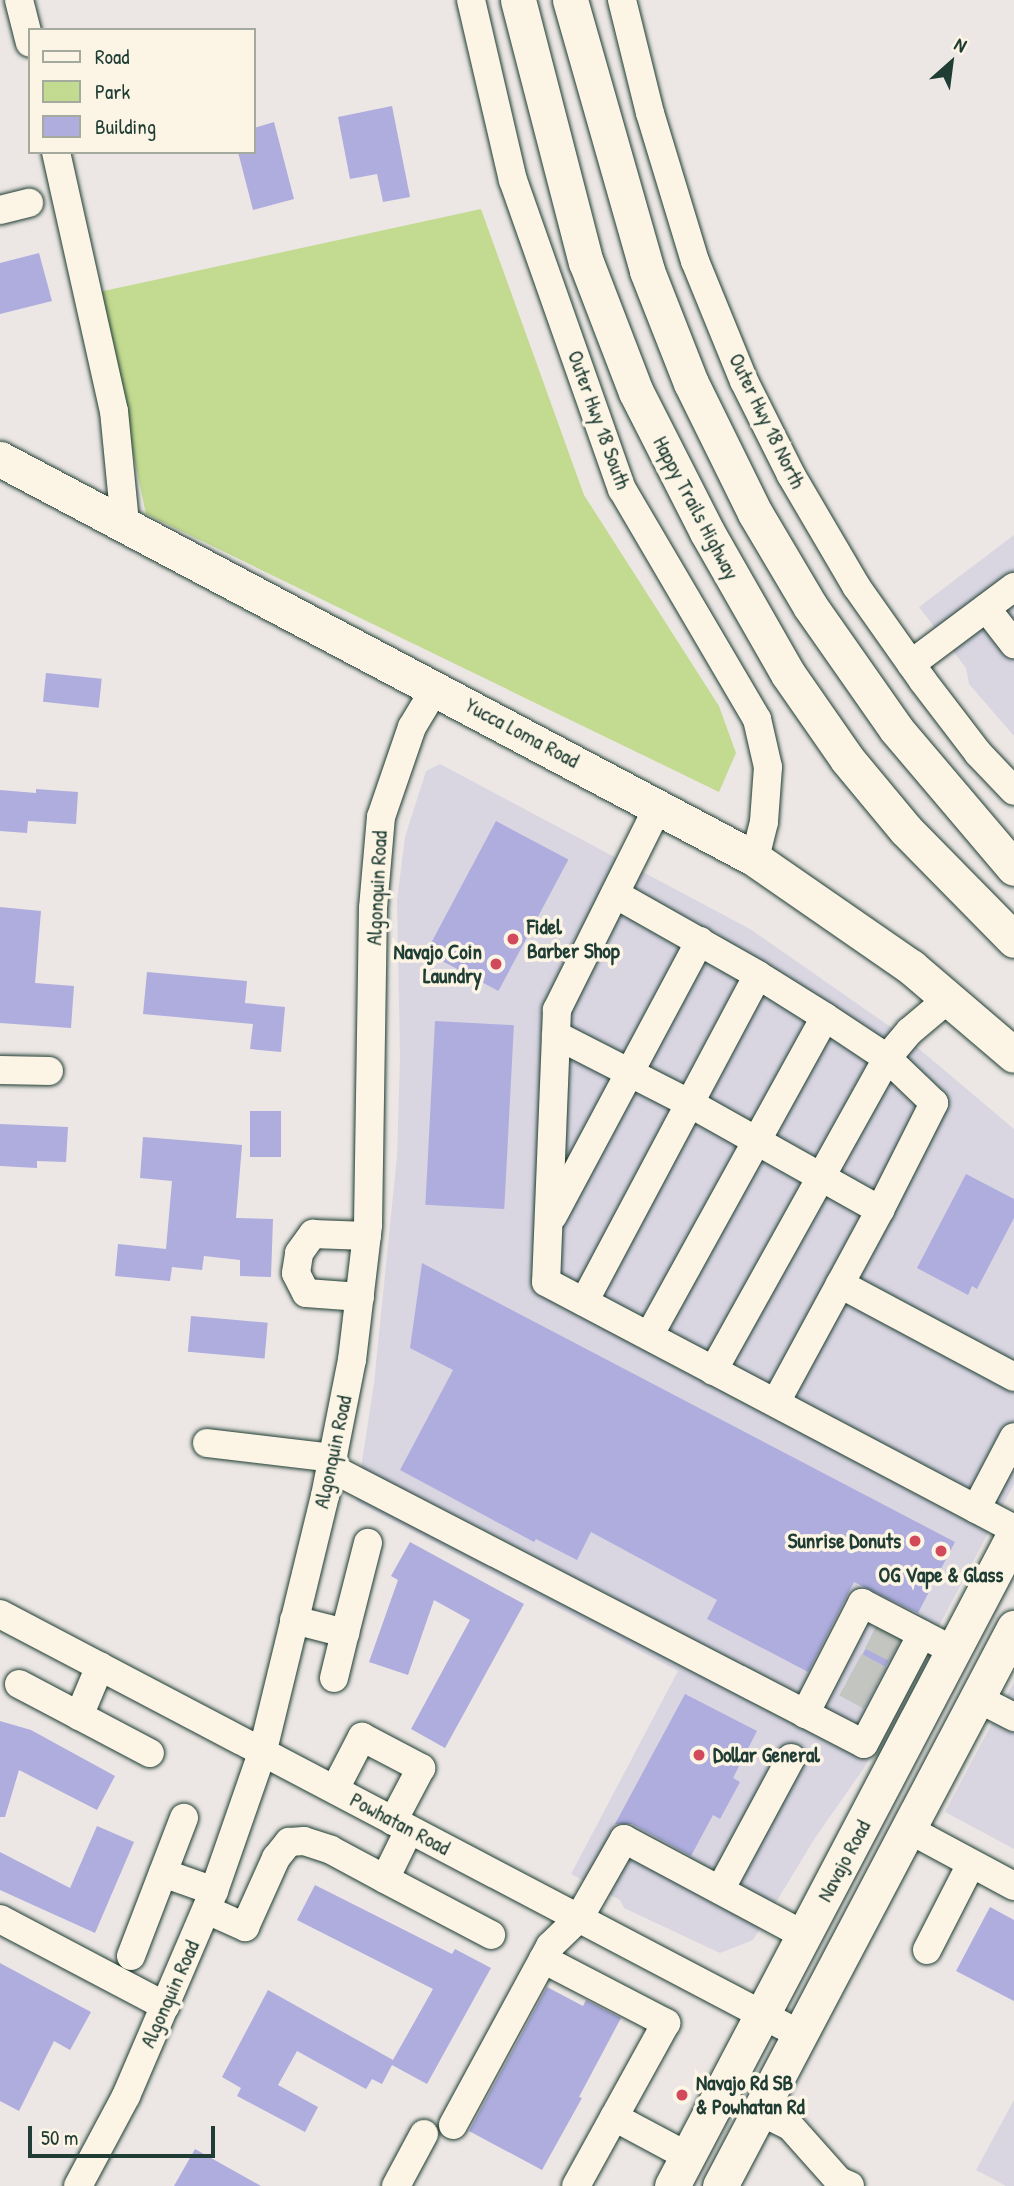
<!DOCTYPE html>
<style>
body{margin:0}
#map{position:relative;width:1014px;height:2186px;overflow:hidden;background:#ece7e4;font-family:"Patrick Hand",sans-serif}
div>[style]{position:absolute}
.built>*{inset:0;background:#d9d6e2}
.green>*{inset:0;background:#c3da91}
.building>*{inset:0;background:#aeadde;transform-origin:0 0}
.minor-tunnel>*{height:28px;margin-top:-14px;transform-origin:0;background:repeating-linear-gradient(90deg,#c3c5c1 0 28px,transparent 0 42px)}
.roads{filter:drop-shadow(0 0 2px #1f3d34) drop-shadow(0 0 2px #1f3d34)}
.minor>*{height:28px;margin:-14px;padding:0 14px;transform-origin:14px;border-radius:14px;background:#fcf5e5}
.major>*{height:35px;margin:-17.5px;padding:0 17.5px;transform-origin:17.5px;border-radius:17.5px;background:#fcf5e5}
.dots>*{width:19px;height:19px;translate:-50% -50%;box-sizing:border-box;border:4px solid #fcf5e5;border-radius:50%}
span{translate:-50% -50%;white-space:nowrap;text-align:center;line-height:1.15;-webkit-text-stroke:7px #fcf5e5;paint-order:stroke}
.street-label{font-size:21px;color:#1f3d34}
.poi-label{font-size:21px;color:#1f3d34;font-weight:700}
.left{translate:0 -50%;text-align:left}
.right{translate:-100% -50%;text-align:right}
.legend{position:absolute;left:28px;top:28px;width:228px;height:126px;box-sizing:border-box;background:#fcf5e5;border:2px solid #a4ab9e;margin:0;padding:9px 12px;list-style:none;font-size:21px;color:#1f3d34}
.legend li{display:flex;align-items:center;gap:14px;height:35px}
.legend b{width:35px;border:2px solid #a4ab9e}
.north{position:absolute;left:916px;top:28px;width:70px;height:70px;-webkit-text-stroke:5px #fcf5e5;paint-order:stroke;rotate:28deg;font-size:19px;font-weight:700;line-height:28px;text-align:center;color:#1f3d34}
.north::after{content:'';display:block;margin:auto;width:24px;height:32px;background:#1f3d34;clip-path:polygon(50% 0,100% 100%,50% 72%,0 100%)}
.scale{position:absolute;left:28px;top:2126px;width:187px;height:32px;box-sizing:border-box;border:4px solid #1f3d34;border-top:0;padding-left:9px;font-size:21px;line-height:24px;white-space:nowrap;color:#1f3d34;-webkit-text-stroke:5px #fcf5e5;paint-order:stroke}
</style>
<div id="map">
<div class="built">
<div style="clip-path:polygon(1014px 535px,1014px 736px,969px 684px,966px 668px,919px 607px)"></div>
<div style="clip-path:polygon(440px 764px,750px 929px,905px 1037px,1014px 1129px,1014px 1484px,864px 1768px,815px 1838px,753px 1940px,720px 1953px,624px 1908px,620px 1900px,571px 1874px,678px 1671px,356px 1501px,374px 1383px,397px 1156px,400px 1057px,397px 900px,405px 837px,426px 771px)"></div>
<div style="clip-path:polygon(1014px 1682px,1014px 1849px,945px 1812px)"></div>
<div style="clip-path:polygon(1014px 2100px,1014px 2186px,1006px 2186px,976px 2170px)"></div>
</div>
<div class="green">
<div style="clip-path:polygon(481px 209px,584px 495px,719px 706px,736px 753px,719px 792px,146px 514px,99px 292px)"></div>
</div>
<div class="building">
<div style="clip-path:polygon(392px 106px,410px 197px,383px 202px,377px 174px,350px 179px,338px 117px)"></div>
<div style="clip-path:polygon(274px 122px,294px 199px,253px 210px,238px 152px,254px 152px,254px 128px)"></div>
<div style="clip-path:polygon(39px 253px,52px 301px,0 314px,0 263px)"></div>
<div style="left:46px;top:673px;width:56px;height:29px;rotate:6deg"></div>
<div style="clip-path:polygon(36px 789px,78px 792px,76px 824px,28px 821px,27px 833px,0 831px,0 790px,36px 793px)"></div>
<div style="left:496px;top:821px;width:82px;height:149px;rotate:28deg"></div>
<div style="clip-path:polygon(0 907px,41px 911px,35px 983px,74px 986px,71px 1028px,0 1023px)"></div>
<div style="clip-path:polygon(147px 972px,247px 981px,245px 1003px,285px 1007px,281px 1052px,250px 1049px,253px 1024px,143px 1014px)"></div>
<div style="left:435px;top:1021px;width:79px;height:184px;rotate:3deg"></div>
<div style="left:250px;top:1111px;width:31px;height:46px"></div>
<div style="clip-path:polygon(0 1124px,68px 1127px,66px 1162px,37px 1161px,37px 1168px,0 1166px)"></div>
<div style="clip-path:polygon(143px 1137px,242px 1145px,236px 1218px,273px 1219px,271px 1277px,240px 1276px,240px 1260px,204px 1256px,202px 1270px,172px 1267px,170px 1281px,115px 1276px,118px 1244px,166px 1249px,172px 1181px,140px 1178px)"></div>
<div style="clip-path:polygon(966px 1174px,1014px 1199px,1014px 1218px,977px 1289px,972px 1286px,968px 1295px,917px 1268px)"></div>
<div style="clip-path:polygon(422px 1263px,955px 1542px,918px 1613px,854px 1582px,808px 1672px,707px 1619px,717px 1600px,591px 1532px,577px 1560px,536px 1539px,534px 1542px,400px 1470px,453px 1370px,410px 1348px)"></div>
<div style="left:191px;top:1316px;width:77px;height:36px;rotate:5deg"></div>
<div style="clip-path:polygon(410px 1542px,524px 1604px,445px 1748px,411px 1729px,470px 1620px,434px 1600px,408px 1675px,369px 1662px,398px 1580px,391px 1576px)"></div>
<div style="left:876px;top:1629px;width:26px;height:73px;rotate:28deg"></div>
<div style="clip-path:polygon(685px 1694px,757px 1731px,733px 1778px,740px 1782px,720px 1819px,713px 1815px,691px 1856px,632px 1824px,615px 1824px)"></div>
<div style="clip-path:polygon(0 1721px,31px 1730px,115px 1776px,97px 1810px,19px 1770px,5px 1817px,0 1817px)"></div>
<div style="clip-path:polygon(97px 1826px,134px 1842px,95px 1933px,0 1890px,0 1852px,70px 1888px)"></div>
<div style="clip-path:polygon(315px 1885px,452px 1954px,455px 1949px,491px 1968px,427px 2084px,392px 2065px,382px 2084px,372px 2079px,366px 2089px,297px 2051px,278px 2085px,318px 2107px,305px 2132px,237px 2096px,241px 2088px,222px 2077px,268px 1990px,393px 2060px,433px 1989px,297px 1920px)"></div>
<div style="clip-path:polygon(990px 1907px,1014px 1920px,1014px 2001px,956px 1971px)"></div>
<div style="clip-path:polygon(0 1963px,91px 2012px,70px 2050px,54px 2041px,19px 2111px,0 2101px)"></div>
<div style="clip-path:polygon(547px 1987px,583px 2006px,586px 2000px,621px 2018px,579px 2097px,582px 2098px,542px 2170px,469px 2131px)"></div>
<div style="clip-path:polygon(195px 2149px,261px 2186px,174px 2186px)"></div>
</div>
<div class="minor-tunnel">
<div style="left:871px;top:1636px;width:33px;rotate:27deg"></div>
<div style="left:855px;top:1666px;width:33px;rotate:29deg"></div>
<div style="left:846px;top:1683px;width:33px;rotate:29deg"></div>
</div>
<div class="roads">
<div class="minor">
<div style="left:19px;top:0;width:44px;rotate:75.7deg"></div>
<div style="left:471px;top:0;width:185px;rotate:76.9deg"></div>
<div style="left:513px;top:180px;width:328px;rotate:70.6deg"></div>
<div style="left:622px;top:489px;width:267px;rotate:59.6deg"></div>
<div style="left:757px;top:719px;width:49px;rotate:77.1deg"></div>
<div style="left:768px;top:767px;width:55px;rotate:94.2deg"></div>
<div style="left:764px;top:822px;width:38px;rotate:104deg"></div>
<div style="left:622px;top:0;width:116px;rotate:76.1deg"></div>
<div style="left:650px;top:113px;width:155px;rotate:73.1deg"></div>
<div style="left:695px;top:261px;width:130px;rotate:67.8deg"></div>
<div style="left:744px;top:381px;width:105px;rotate:63.4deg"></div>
<div style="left:791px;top:475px;width:129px;rotate:59.6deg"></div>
<div style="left:856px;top:586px;width:116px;rotate:54.8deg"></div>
<div style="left:923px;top:681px;width:91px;rotate:52.6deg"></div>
<div style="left:978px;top:753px;width:52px;rotate:46.5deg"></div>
<div style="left:56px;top:152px;width:265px;rotate:77.4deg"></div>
<div style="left:114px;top:411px;width:114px;rotate:84.4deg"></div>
<div style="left:0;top:210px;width:30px;rotate:-14deg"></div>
<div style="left:986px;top:608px;width:46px;rotate:52.1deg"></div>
<div style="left:911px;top:664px;width:129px;rotate:-36.8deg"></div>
<div style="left:658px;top:807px;width:227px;rotate:116.5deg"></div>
<div style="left:557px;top:1010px;width:272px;rotate:92.3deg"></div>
<div style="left:546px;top:1282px;width:529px;rotate:27.82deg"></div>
<div style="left:615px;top:894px;width:164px;rotate:29.5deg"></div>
<div style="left:556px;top:1035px;width:152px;rotate:27.1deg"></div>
<div style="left:691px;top:1104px;width:217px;rotate:29.3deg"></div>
<div style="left:880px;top:1210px;width:120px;rotate:-63.2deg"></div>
<div style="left:934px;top:1103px;width:65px;rotate:-136.2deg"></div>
<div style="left:887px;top:1058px;width:74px;rotate:-146.5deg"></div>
<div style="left:0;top:1070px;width:49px;rotate:1.2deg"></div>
<div style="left:553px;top:1216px;width:312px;rotate:-61.9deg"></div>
<div style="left:840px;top:1284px;width:84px;rotate:-61.6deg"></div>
<div style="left:360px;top:1297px;width:54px;rotate:-175.8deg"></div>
<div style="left:306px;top:1293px;width:22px;rotate:-117deg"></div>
<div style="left:296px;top:1273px;width:20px;rotate:-81deg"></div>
<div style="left:299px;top:1253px;width:24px;rotate:-54deg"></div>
<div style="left:313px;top:1234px;width:54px;rotate:2.1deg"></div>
<div style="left:584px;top:1302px;width:370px;rotate:-62deg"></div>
<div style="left:758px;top:975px;width:79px;rotate:32.1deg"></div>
<div style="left:825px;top:1017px;width:364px;rotate:118.9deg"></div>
<div style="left:713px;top:1371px;width:358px;rotate:-60.9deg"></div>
<div style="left:887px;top:1058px;width:35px;rotate:-50deg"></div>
<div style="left:910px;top:1031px;width:50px;rotate:-40.1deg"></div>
<div style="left:776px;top:1402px;width:134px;rotate:-61.5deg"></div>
<div style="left:840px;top:1284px;width:197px;rotate:28.1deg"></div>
<div style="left:207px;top:1443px;width:127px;rotate:6.8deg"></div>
<div style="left:331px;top:1468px;width:600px;rotate:27.38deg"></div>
<div style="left:864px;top:1744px;width:124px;rotate:-62.2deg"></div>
<div style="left:976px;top:1509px;width:81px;rotate:-62.2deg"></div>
<div style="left:0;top:1614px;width:903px;rotate:27.73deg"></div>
<div style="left:294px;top:1620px;width:53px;rotate:14.3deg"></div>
<div style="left:345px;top:1633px;width:93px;rotate:-75.7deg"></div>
<div style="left:334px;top:1678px;width:46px;rotate:-76.3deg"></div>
<div style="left:19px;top:1684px;width:148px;rotate:27.8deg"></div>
<div style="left:977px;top:1698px;width:42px;rotate:27.2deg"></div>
<div style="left:805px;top:1714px;width:125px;rotate:-62.8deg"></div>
<div style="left:862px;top:1603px;width:87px;rotate:27.5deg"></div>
<div style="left:79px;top:1716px;width:54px;rotate:-67.2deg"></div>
<div style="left:335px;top:1789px;width:59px;rotate:-62.6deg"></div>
<div style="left:362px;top:1737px;width:67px;rotate:27.7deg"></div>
<div style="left:421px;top:1768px;width:60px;rotate:117.8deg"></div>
<div style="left:908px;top:1829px;width:120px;rotate:28.3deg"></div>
<div style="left:163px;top:1873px;width:54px;rotate:19.4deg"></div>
<div style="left:385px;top:1879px;width:120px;rotate:27.8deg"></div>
<div style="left:720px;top:1890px;width:150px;rotate:-61.7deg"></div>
<div style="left:207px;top:1910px;width:42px;rotate:24.1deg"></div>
<div style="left:245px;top:1927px;width:76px;rotate:-65.8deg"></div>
<div style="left:276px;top:1858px;width:21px;rotate:-51deg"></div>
<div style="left:289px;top:1842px;width:15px;rotate:-4deg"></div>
<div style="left:304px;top:1841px;width:28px;rotate:18deg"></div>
<div style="left:331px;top:1850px;width:61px;rotate:28.2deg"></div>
<div style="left:385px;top:1879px;width:55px;rotate:-63.9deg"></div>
<div style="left:0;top:1919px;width:187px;rotate:27.8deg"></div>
<div style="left:927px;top:1950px;width:97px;rotate:-62.9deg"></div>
<div style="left:131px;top:1956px;width:148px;rotate:-69deg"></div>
<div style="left:543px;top:1959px;width:139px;rotate:27.5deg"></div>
<div style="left:666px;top:2023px;width:186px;rotate:118.9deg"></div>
<div style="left:759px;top:2111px;width:34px;rotate:26deg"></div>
<div style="left:790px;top:2126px;width:74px;rotate:48.3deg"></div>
<div style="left:839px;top:2181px;width:12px;rotate:24deg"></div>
<div style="left:614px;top:2117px;width:83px;rotate:28.1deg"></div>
<div style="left:453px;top:2125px;width:204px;rotate:-61.5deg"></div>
<div style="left:550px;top:1946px;width:40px;rotate:-44deg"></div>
<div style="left:579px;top:1918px;width:91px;rotate:-60.3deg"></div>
<div style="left:624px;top:1839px;width:204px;rotate:28.1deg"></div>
<div style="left:78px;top:2186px;width:102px;rotate:-61.9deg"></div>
<div style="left:126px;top:2096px;width:223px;rotate:-66.8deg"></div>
<div style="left:214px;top:1891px;width:149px;rotate:-70.8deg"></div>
<div style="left:263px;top:1750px;width:261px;rotate:-76.3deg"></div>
<div style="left:325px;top:1496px;width:139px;rotate:-78.8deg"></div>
<div style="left:352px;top:1360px;width:136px;rotate:-83.2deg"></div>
<div style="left:368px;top:1225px;width:317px;rotate:-89.1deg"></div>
<div style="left:373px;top:908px;width:91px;rotate:-85deg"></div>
<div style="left:381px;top:817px;width:95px;rotate:-71deg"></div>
<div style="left:412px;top:727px;width:47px;rotate:-59deg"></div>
<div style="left:396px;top:2186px;width:59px;rotate:-61.7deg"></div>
</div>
<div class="major">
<div style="left:518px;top:0;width:271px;rotate:75.5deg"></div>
<div style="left:586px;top:262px;width:139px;rotate:69deg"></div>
<div style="left:636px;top:392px;width:157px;rotate:63.1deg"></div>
<div style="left:707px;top:532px;width:163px;rotate:60.3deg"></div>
<div style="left:788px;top:674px;width:103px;rotate:55.2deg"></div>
<div style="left:847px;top:759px;width:92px;rotate:50.3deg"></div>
<div style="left:906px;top:830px;width:154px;rotate:45.5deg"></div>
<div style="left:570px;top:0;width:282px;rotate:74.1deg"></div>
<div style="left:647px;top:271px;width:120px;rotate:68.6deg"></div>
<div style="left:691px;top:383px;width:145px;rotate:63.8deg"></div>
<div style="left:755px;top:513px;width:108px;rotate:59.4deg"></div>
<div style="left:810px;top:606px;width:150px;rotate:55deg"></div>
<div style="left:896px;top:729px;width:182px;rotate:49.7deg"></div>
<div style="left:0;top:459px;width:854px;rotate:27.91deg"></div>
<div style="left:755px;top:859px;width:190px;rotate:34.7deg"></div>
<div style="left:911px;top:967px;width:135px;rotate:40.5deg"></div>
<div style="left:672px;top:2186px;width:735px;rotate:-62.29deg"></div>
<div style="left:720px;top:2186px;width:631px;rotate:-62.22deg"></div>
</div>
</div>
<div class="dots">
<div style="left:513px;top:939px;background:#d1495b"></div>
<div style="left:496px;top:964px;background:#d1495b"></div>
<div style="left:915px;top:1541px;background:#d1495b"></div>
<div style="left:941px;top:1551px;background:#d1495b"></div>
<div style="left:699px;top:1755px;background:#d1495b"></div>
<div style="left:682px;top:2095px;background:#d1495b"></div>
</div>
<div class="street-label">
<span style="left:599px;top:420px;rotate:70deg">Outer Hwy 18 South</span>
<span style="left:767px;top:421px;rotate:64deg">Outer Hwy 18 North</span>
<span style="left:696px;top:508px;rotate:62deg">Happy Trails Highway</span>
<span style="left:522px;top:733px;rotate:28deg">Yucca Loma Road</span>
<span style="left:377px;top:888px;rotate:-87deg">Algonquin Road</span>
<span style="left:333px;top:1452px;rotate:-78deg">Algonquin Road</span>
<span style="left:400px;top:1824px;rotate:28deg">Powhatan Road</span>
<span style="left:844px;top:1861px;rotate:-62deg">Navajo Road</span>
<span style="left:170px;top:1994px;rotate:-66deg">Algonquin Road</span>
</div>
<div class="poi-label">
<span class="left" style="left:527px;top:939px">Fidel<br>Barber Shop</span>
<span class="right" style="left:482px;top:964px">Navajo Coin<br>Laundry</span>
<span class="right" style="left:901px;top:1541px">Sunrise Donuts</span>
<span style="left:941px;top:1575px">OG Vape &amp; Glass</span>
<span class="left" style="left:713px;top:1755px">Dollar General</span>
<span class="left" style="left:696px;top:2095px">Navajo Rd SB<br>&amp; Powhatan Rd</span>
</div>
<ul class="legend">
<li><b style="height:9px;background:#fcf5e5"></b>Road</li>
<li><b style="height:19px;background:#c3da91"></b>Park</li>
<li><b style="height:19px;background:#aeadde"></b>Building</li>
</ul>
<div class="north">N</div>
<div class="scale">50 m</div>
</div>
